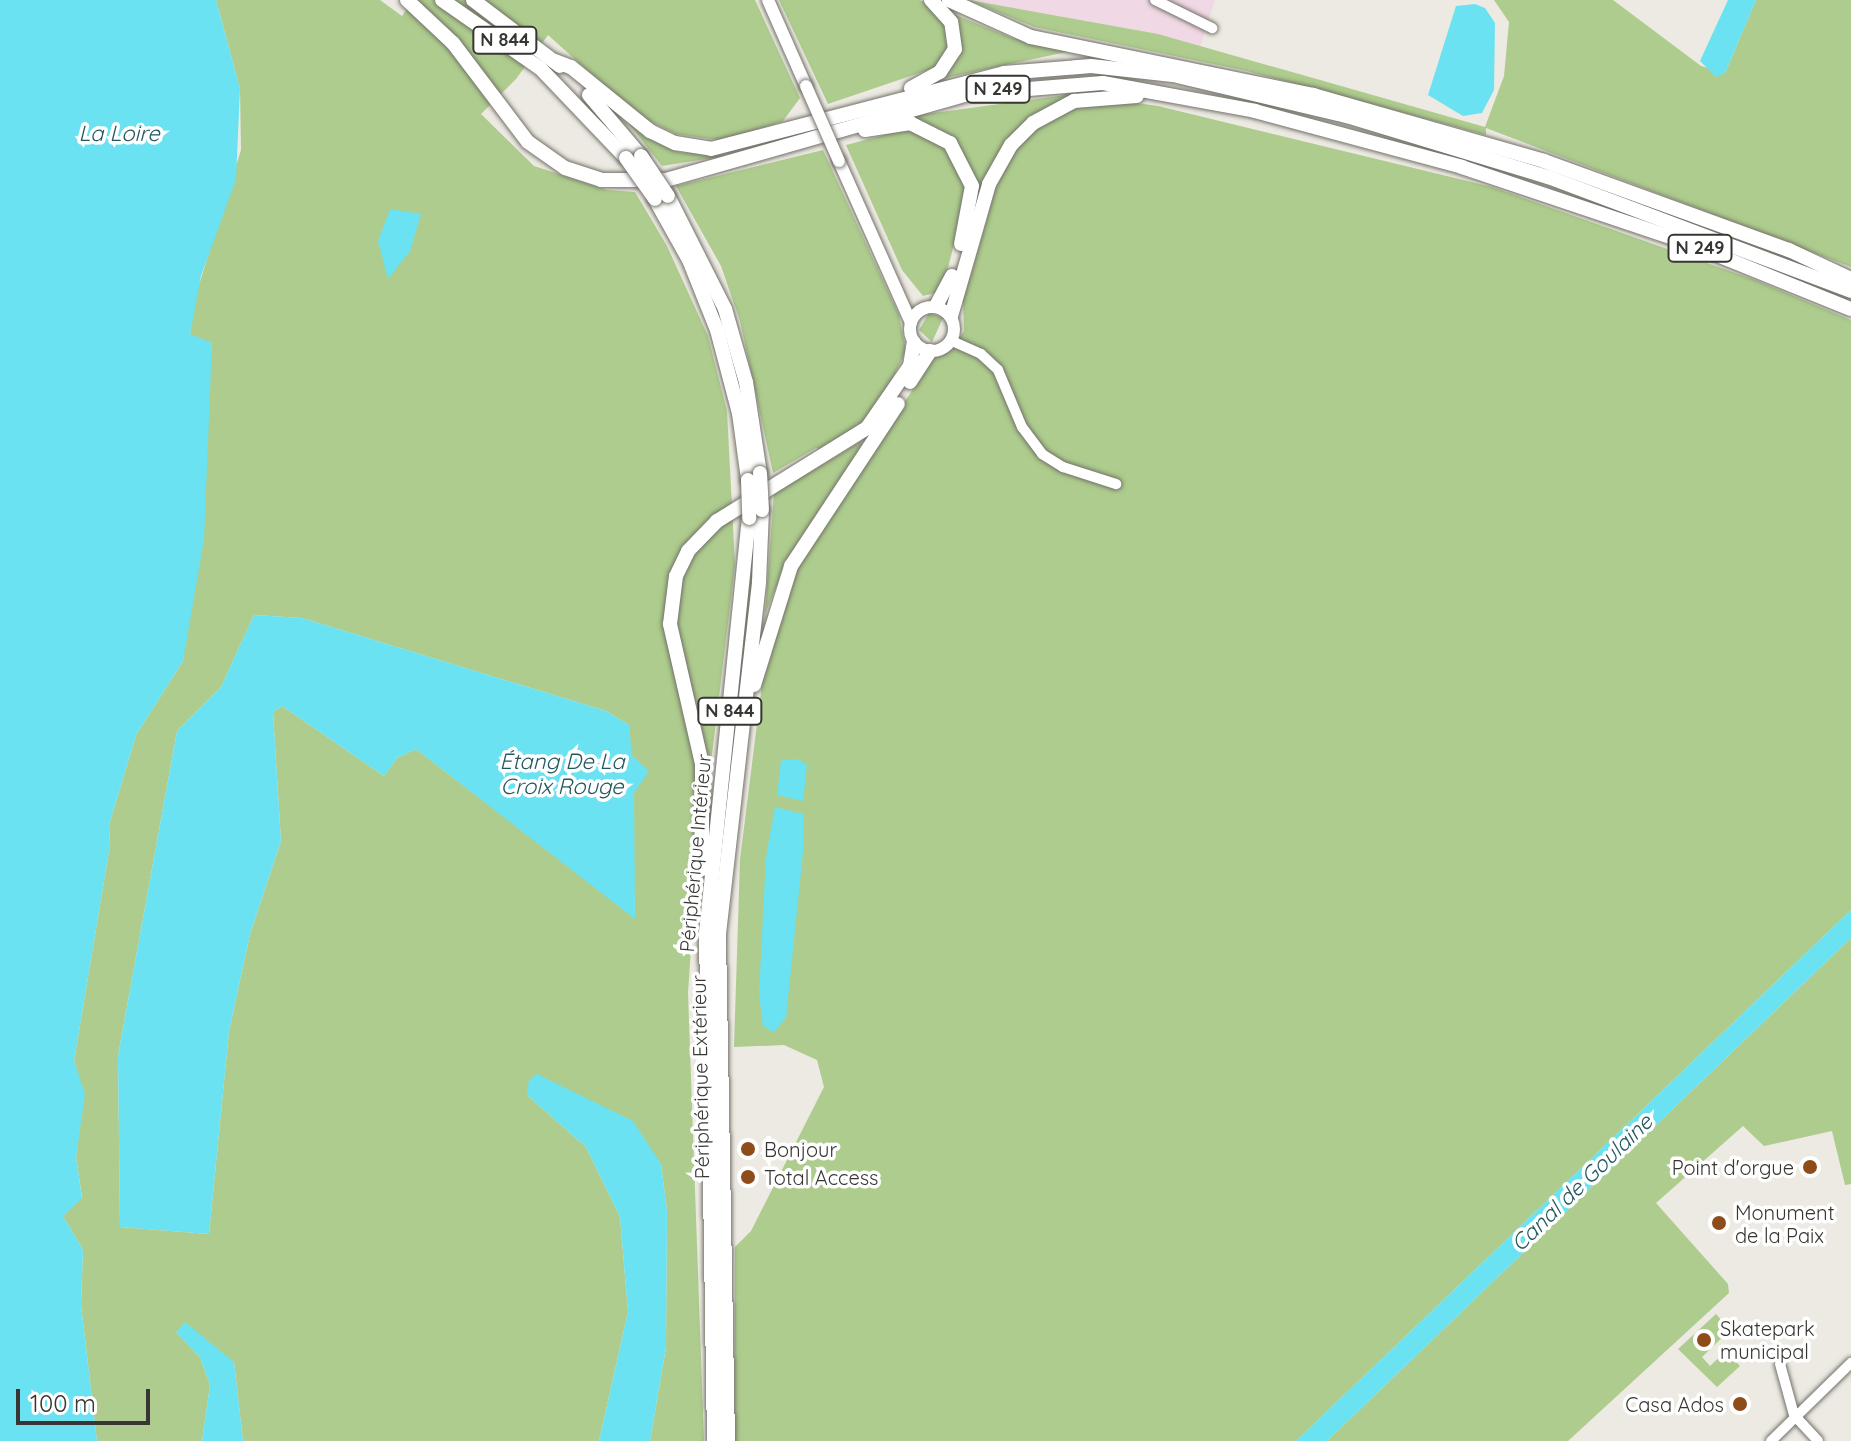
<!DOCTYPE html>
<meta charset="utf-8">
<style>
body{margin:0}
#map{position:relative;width:1851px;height:1441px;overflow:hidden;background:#eceae2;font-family:Quicksand,sans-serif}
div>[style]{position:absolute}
.industrial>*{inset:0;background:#f0d8e4}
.green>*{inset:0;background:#adcc8d}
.water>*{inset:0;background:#6ae2f1}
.roads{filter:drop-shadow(0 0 2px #737169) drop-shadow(0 0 2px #737169)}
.minor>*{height:10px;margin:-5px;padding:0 5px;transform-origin:5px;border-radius:5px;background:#fff}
.major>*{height:12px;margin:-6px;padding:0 6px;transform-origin:6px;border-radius:6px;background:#fff}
.major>.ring{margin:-6px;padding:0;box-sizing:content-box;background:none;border:12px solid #fff;border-radius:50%}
.highway>*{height:14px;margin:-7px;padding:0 7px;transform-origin:7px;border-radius:7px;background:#fff}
.bridges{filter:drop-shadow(0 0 2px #737169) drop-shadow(0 0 2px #737169)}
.major-bridge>*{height:12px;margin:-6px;padding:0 6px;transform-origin:6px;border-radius:6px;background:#fff}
.highway-bridge>*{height:14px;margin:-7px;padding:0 7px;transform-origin:7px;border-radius:7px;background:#fff}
.dots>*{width:22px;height:22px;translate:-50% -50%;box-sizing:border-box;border:4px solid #fff;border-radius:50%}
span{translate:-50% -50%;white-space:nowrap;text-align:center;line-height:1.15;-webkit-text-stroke:7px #fff;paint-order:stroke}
.shield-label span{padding:2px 6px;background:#fff;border:2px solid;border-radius:6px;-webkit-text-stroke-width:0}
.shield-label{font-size:18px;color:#373633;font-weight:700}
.street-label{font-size:20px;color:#373633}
.poi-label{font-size:20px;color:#373633}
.left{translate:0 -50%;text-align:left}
.right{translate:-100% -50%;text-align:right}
.water-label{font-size:22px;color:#24585f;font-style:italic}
.scale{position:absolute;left:16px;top:1389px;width:134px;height:36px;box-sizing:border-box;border:4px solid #373633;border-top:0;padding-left:10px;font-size:24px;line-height:28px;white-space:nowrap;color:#373633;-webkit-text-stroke:6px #fff;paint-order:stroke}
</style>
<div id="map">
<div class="industrial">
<div style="clip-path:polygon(977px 0,1215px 0,1200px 48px,1158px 34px,1000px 9px)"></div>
</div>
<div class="green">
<div style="clip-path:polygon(evenodd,216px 0,380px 0,402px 16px,413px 0,755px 0,800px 98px,783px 121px,751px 132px,718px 140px,676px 134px,637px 115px,548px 35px,516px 79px,481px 114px,534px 166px,607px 190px,635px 192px,667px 246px,708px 336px,727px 411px,735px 565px,711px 763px,696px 767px,700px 815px,688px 993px,704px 1441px,650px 1441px,666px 1347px,667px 1211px,661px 1164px,527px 1095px,586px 1147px,620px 1217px,628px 1312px,599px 1441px,243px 1441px,234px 1362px,176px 1332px,200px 1357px,210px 1385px,202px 1441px,97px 1441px,81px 1305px,83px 1250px,63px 1216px,82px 1197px,76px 1157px,84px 1094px,74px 1061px,110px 845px,109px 825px,136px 735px,183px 661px,212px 343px,190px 335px,194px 301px,241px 150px,240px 89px,216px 0,254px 615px,302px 618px,606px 711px,629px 725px,635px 918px,416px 749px,397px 758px,384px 776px,282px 706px,273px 712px,281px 841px,250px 934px,229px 1031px,209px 1234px,120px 1227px,118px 1056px,177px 731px,221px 687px,254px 615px)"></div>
<div style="clip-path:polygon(779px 0,919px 0,1012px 38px,1071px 51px,945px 78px,934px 68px,828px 104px)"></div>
<div style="clip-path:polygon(969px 0,1158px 34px,1485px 127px,1504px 76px,1509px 22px,1494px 0,1613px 0,1701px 66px,1725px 73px,1756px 0,1851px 0,1851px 267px,1486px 128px,1486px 135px,1247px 71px,1034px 27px)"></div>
<div style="clip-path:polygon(1074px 94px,1158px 106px,1492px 187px,1755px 280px,1851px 320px,1851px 910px,1296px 1441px,734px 1441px,735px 1247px,751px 1231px,824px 1087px,817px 1060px,784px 1045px,734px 1047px,740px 860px,762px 684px,795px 574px,808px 548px,933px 359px,953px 349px,964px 331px,963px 301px,988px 216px,963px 209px,942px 291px,923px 296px,902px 270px,846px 145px,908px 129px,919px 115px)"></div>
<div style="clip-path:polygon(626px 120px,678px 152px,725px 156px,662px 166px)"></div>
<div style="clip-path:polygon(823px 150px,899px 315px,906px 351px,882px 400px,851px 435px,826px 451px,816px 448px,773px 473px,740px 321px,721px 266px,676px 186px)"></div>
<div style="clip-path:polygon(929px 313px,943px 318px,932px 342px,919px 330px)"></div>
<div style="clip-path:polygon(860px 442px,863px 445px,788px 558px,765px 614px,774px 493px)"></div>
<div style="clip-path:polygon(1851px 938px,1851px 1184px,1845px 1185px,1832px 1131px,1764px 1146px,1743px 1126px,1656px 1203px,1728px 1284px,1729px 1293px,1568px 1441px,1327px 1441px)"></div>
<div style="clip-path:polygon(1716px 1314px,1730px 1330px,1702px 1357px,1710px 1366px,1726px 1351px,1740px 1366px,1717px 1387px,1678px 1349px)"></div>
</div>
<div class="water">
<div style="clip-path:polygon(0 0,216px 0,240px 89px,236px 179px,201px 276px,190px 334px,212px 343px,204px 539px,183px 661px,136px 735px,109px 825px,110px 845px,74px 1061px,85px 1094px,76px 1157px,82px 1198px,63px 1216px,83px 1250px,81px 1305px,97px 1441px,0 1441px)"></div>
<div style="clip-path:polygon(1728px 0,1756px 0,1725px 73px,1716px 77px,1700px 61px)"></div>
<div style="clip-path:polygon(1475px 4px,1485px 8px,1495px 23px,1494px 90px,1482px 113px,1463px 116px,1428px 95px,1456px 6px)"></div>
<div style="clip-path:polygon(390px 209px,421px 214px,410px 251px,388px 279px,378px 241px)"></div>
<div style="clip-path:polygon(254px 615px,302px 618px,606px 711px,629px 725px,632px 755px,649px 771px,634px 793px,635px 919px,416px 749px,397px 758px,384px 776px,282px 706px,273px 712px,281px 841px,250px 934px,229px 1031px,209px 1234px,120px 1227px,118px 1056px,177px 731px,221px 687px)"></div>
<div style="clip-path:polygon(781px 760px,798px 759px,807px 765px,803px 801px,777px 795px)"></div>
<div style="clip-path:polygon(775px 807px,803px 814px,803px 852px,786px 1018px,774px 1032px,763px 1026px,759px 993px,766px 857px)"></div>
<div style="clip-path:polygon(1851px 910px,1851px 938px,1525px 1251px,1327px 1441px,1296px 1441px)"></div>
<div style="clip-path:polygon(537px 1074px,633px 1121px,661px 1164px,667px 1211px,666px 1347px,650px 1441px,599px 1441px,628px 1312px,620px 1217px,586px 1147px,527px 1095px,529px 1080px)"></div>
<div style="clip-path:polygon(185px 1322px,234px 1362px,243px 1441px,202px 1441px,210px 1385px,200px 1357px,176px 1332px)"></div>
</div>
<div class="roads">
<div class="minor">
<div style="left:1155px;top:0;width:64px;rotate:26.2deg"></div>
<div style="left:952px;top:341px;width:32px;rotate:24deg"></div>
<div style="left:981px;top:354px;width:23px;rotate:43deg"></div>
<div style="left:998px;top:370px;width:62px;rotate:67.2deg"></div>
<div style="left:1022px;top:427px;width:34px;rotate:53deg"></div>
<div style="left:1042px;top:454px;width:25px;rotate:32deg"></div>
<div style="left:1063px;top:467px;width:56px;rotate:17.8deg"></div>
<div style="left:1780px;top:1364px;width:53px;rotate:74.6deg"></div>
<div style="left:1794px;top:1415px;width:35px;rotate:47deg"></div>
<div style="left:1771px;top:1441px;width:112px;rotate:-44.3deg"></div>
</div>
<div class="major">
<div style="left:768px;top:0;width:94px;rotate:66.2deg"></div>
<div style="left:839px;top:161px;width:177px;rotate:66deg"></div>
<div class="ring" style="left:910px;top:307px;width:32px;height:32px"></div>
</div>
<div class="highway">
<div style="left:407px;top:0;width:63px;rotate:43.1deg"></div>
<div style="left:453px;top:43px;width:124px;rotate:52.9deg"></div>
<div style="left:528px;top:142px;width:45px;rotate:35.1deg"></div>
<div style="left:565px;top:168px;width:38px;rotate:18deg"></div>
<div style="left:601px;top:180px;width:65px"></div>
<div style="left:666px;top:180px;width:313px;rotate:-15.9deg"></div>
<div style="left:967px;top:94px;width:136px;rotate:-4.6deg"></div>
<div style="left:1103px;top:83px;width:155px;rotate:10.4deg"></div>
<div style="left:1255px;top:111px;width:214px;rotate:15.1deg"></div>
<div style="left:1462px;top:167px;width:235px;rotate:18.6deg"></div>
<div style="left:1685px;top:242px;width:179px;rotate:22deg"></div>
<div style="left:442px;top:0;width:119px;rotate:34.8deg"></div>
<div style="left:540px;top:68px;width:124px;rotate:46.3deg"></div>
<div style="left:473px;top:0;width:109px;rotate:37.2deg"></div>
<div style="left:949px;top:0;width:90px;rotate:24.3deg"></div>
<div style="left:1031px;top:37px;width:288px;rotate:11.6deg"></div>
<div style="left:1313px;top:95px;width:240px;rotate:15.9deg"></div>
<div style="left:1544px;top:161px;width:261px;rotate:20deg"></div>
<div style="left:1789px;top:250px;width:68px;rotate:25.1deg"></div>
<div style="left:555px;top:61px;width:17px;rotate:21deg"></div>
<div style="left:571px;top:67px;width:102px;rotate:39deg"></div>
<div style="left:650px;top:131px;width:28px;rotate:26deg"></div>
<div style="left:675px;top:143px;width:36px;rotate:9deg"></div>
<div style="left:711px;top:149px;width:303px;rotate:-14.5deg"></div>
<div style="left:1004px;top:73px;width:87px;rotate:-4.6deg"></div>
<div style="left:1091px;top:66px;width:82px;rotate:6.3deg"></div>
<div style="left:1173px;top:75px;width:179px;rotate:13.3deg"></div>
<div style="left:1347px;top:116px;width:210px;rotate:16.9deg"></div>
<div style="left:1548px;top:177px;width:324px;rotate:20.6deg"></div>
<div style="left:911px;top:88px;width:33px;rotate:-29deg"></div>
<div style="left:940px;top:72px;width:27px;rotate:-57deg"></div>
<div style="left:955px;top:49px;width:27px;rotate:-98deg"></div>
<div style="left:951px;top:22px;width:30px;rotate:-132deg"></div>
<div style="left:589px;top:95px;width:80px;rotate:49.6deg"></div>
<div style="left:865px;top:130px;width:46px;rotate:-8.8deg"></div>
<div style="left:910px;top:123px;width:45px;rotate:26.6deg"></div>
<div style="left:950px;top:143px;width:48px;rotate:62.9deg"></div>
<div style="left:972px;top:186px;width:59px;rotate:100.7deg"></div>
<div style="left:668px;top:196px;width:127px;rotate:63.2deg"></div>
<div style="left:725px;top:309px;width:76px;rotate:74deg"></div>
<div style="left:746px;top:382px;width:92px;rotate:81.3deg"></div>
<div style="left:655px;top:199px;width:70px;rotate:60.9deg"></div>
<div style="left:689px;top:260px;width:75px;rotate:68.2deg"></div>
<div style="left:717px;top:330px;width:86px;rotate:75.2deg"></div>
<div style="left:739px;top:413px;width:68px;rotate:82.3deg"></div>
<div style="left:936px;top:306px;width:34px;rotate:-62deg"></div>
<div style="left:951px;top:316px;width:137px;rotate:-73.9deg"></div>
<div style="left:989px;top:184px;width:45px;rotate:-60.6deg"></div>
<div style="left:1011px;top:145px;width:31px;rotate:-45deg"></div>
<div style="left:1033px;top:123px;width:47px;rotate:-28.2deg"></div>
<div style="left:1074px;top:101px;width:63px;rotate:-4.5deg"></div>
<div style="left:910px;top:382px;width:37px;rotate:-57deg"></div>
<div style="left:754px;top:685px;width:125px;rotate:-72.7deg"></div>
<div style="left:791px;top:566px;width:194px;rotate:-56.6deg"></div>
<div style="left:702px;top:869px;width:105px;rotate:-90deg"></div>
<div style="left:702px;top:764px;width:144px;rotate:-102.9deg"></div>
<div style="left:670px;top:624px;width:48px;rotate:-82.9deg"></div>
<div style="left:676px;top:576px;width:28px;rotate:-64deg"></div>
<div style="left:688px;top:551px;width:42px;rotate:-46deg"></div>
<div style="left:717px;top:521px;width:176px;rotate:-31.8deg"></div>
<div style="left:867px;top:428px;width:75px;rotate:-55.3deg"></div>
<div style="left:910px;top:366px;width:24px;rotate:-81deg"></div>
<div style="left:714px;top:1441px;width:508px;rotate:-90.9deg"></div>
<div style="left:706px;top:933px;width:417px;rotate:-84.1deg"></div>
<div style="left:728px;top:1441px;width:507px;rotate:-91.02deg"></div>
<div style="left:719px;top:934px;width:354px;rotate:-83.5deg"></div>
<div style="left:759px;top:582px;width:72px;rotate:-87.6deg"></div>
</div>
</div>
<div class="bridges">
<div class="major-bridge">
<div style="left:806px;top:86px;width:82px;rotate:66.3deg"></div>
</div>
<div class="highway-bridge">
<div style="left:641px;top:156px;width:48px;rotate:56deg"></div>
<div style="left:626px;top:158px;width:50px;rotate:54.7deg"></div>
<div style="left:760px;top:473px;width:37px;rotate:87deg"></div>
<div style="left:748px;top:480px;width:38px;rotate:88deg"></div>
</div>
</div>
<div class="dots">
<div style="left:748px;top:1149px;background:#8e4c1a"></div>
<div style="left:1810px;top:1167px;background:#8e4c1a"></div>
<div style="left:748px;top:1177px;background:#8e4c1a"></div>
<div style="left:1719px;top:1223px;background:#8e4c1a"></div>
<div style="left:1704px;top:1340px;background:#8e4c1a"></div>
<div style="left:1740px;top:1404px;background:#8e4c1a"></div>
</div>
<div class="shield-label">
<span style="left:505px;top:40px">N 844</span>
<span style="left:998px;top:89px">N 249</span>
<span style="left:1700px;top:248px">N 249</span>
<span style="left:730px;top:711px">N 844</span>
</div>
<div class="street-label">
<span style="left:695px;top:853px;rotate:-85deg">Périphérique Intérieur</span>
<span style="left:700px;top:1077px;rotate:-91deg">Périphérique Extérieur</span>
</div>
<div class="poi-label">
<span class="left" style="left:764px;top:1149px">Bonjour</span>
<span class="right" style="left:1794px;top:1167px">Point d'orgue</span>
<span class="left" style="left:764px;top:1177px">Total Access</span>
<span class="left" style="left:1735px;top:1224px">Monument<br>de la Paix</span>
<span class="left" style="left:1720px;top:1340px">Skatepark<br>municipal</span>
<span class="right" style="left:1724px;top:1404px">Casa Ados</span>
</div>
<div class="water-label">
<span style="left:119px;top:134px">La Loire</span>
<span style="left:562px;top:774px">Étang De La<br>Croix Rouge</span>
<span style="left:1582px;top:1183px;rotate:-44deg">Canal de Goulaine</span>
</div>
<div class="scale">100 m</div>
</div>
